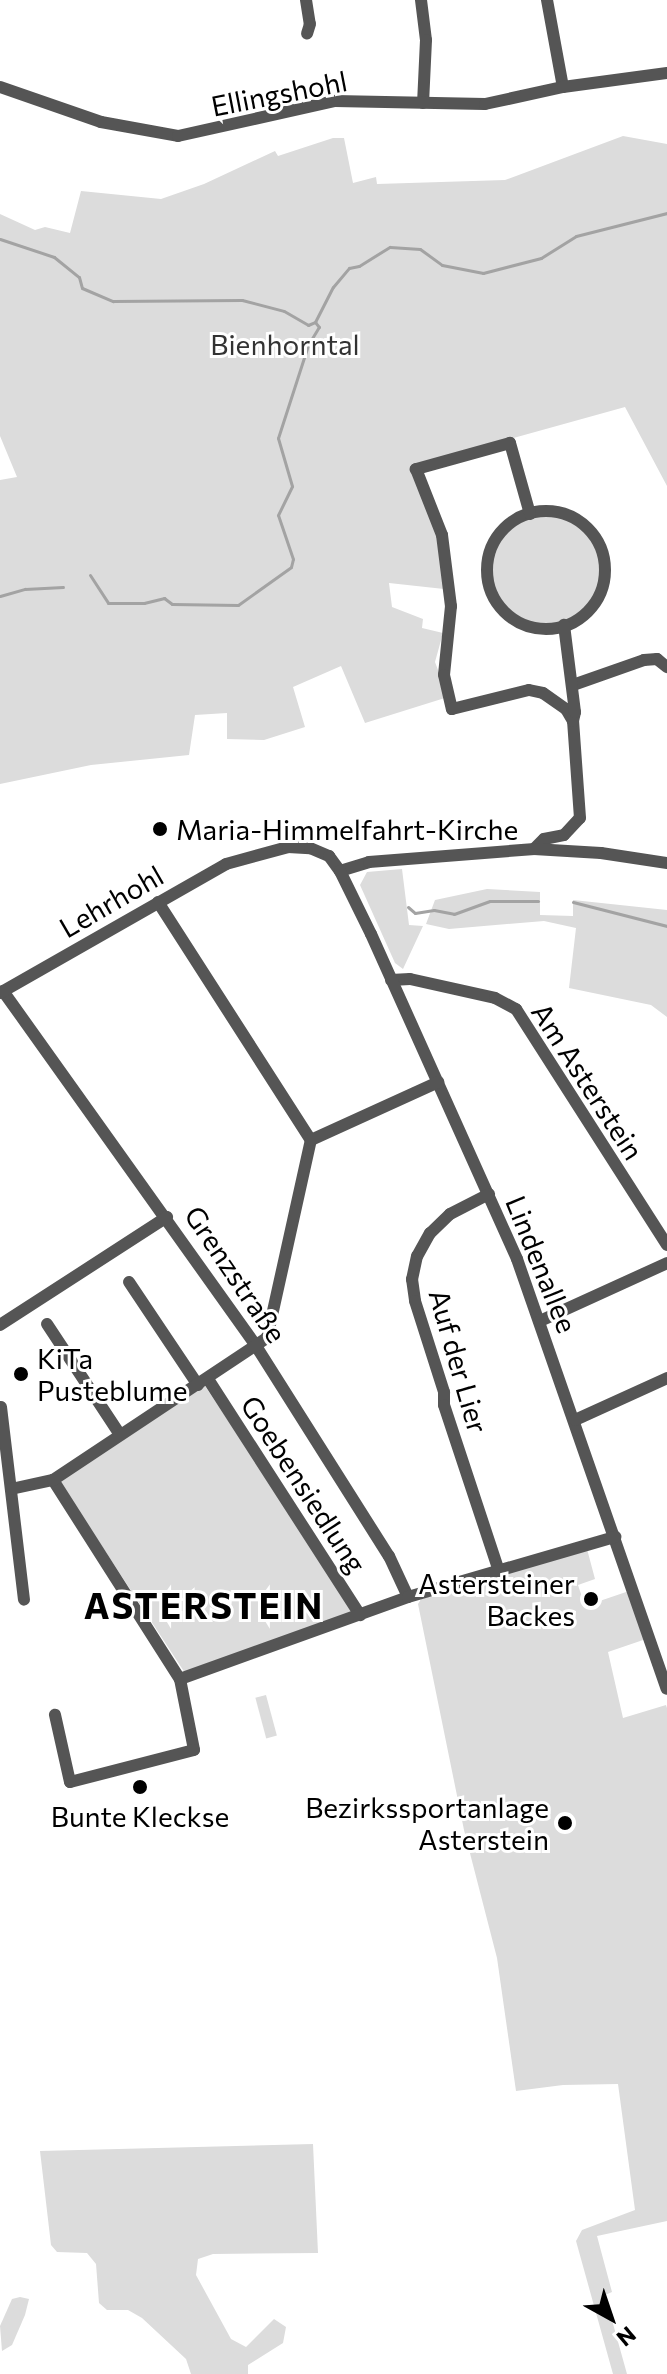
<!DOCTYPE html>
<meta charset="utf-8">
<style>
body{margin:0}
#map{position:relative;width:667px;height:2374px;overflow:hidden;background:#fff;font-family:Commissioner,sans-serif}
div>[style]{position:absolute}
.green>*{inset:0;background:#dcdcdc;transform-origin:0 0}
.round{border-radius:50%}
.stream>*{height:3px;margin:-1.5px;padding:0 1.5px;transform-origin:1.5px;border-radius:1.5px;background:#a3a3a3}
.minor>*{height:12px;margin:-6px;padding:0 6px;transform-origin:6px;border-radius:6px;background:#555}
.minor>.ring{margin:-6px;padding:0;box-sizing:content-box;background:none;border:12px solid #555;border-radius:50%}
.dots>*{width:22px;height:22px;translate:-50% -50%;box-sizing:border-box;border:4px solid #fff;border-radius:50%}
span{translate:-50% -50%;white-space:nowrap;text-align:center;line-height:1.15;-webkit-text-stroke:6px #fff;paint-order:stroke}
.street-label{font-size:28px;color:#000}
.park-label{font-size:28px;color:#333}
.poi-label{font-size:28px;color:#000}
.left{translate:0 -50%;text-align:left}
.right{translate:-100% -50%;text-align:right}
.district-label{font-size:36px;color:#000;font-weight:700;letter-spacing:2px}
.north{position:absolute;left:571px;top:2278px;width:80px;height:80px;-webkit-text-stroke:6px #fff;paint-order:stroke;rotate:140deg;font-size:22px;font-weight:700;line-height:32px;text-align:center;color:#000}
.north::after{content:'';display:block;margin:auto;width:28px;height:36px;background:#000;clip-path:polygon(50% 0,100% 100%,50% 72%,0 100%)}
</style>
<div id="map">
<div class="green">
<div style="clip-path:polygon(623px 136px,667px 144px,667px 486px,625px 407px,413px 466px,437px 536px,444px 589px,389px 583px,392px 607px,423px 619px,422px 628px,443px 633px,435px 662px,448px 697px,365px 723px,341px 666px,293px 687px,305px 727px,264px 740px,227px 739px,227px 713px,195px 715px,189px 755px,91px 765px,0 784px,0 480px,17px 477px,0 436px,0 214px,35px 230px,45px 227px,70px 233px,81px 191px,161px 199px,204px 184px,275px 151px,278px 156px,333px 138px,344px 138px,353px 183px,376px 177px,377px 184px,505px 180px)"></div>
<div class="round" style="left:492px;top:516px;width:108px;height:108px"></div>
<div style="clip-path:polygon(402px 869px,409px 925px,423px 926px,403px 969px,395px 963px,360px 885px,367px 872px)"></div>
<div style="clip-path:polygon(487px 889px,540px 892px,540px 915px,573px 916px,573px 900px,667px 910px,667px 1017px,651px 1005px,569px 988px,576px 928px,544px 921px,449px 929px,426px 924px,435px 900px)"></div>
<div style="clip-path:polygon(205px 1386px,356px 1612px,185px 1673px,58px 1479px)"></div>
<div style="clip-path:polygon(587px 1549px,595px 1579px,578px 1585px,585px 1606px,629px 1591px,646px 1639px,608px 1652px,623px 1718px,666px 1705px,667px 1708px,667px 2221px,597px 2236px,612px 2292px,605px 2295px,627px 2374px,613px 2374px,576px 2241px,582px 2230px,635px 2210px,618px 2084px,563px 2085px,516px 2091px,497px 1958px,464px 1830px,418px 1604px,421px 1599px)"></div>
<div style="left:266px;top:1695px;width:42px;height:11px;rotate:75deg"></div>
<div style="clip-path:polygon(313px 2144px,318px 2253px,213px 2254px,198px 2259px,196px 2275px,231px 2339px,246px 2347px,274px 2319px,286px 2327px,283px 2343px,248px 2365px,248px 2374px,191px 2374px,186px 2359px,142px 2318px,128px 2310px,107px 2310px,99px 2303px,96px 2264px,87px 2253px,57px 2252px,51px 2245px,40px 2151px)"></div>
<div style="clip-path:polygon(20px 2297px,29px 2299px,25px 2315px,12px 2345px,2px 2351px,0 2326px,12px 2299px)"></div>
</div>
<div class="stream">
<div style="left:0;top:239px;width:57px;rotate:18.4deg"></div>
<div style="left:54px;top:257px;width:32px;rotate:39deg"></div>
<div style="left:79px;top:277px;width:11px;rotate:75deg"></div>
<div style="left:82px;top:288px;width:34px;rotate:23deg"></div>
<div style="left:113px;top:301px;width:129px;rotate:-0.4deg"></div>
<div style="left:242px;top:300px;width:43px;rotate:14.7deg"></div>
<div style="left:284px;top:311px;width:28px;rotate:30deg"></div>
<div style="left:308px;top:325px;width:8px;rotate:-23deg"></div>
<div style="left:90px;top:575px;width:33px;rotate:57deg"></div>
<div style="left:108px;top:603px;width:36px"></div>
<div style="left:144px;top:603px;width:21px;rotate:-14deg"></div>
<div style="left:164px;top:598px;width:10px;rotate:37deg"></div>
<div style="left:172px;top:604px;width:66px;rotate:0.9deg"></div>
<div style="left:238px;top:605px;width:65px;rotate:-35.6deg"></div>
<div style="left:291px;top:567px;width:8px;rotate:-76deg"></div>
<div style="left:293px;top:559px;width:46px;rotate:-108.8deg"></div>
<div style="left:278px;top:515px;width:32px;rotate:-64deg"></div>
<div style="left:292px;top:486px;width:50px;rotate:-106.3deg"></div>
<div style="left:278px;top:438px;width:98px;rotate:-72.1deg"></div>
<div style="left:308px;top:345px;width:21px;rotate:-59deg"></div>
<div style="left:319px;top:327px;width:6px;rotate:-129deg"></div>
<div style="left:315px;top:322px;width:39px;rotate:-63deg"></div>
<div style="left:333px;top:287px;width:25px;rotate:-50deg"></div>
<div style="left:349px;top:268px;width:10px;rotate:-11deg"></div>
<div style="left:359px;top:266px;width:36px;rotate:-32deg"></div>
<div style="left:390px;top:247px;width:30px;rotate:4deg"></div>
<div style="left:420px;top:249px;width:27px;rotate:36deg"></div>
<div style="left:442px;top:265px;width:42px;rotate:11deg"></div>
<div style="left:483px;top:273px;width:60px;rotate:-14.5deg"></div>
<div style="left:541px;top:258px;width:41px;rotate:-32.2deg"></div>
<div style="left:576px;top:236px;width:94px;rotate:-14.2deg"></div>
<div style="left:0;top:596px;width:26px;rotate:-16deg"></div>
<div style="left:25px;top:589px;width:38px;rotate:-3deg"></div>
<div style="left:573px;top:902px;width:97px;rotate:14.3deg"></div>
<div style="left:408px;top:907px;width:9px;rotate:41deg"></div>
<div style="left:415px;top:913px;width:19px;rotate:-9deg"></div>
<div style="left:434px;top:910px;width:20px;rotate:11deg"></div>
<div style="left:454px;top:914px;width:38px;rotate:-20deg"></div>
<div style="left:490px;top:901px;width:48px"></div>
</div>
<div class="minor">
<div style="left:306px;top:0;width:24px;rotate:81deg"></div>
<div style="left:310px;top:24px;width:10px;rotate:107deg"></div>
<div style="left:421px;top:0;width:40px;rotate:82.9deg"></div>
<div style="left:426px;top:40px;width:63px;rotate:92.7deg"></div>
<div style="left:547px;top:0;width:88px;rotate:79.6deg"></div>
<div style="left:0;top:87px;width:107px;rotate:19.1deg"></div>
<div style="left:101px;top:122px;width:78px;rotate:10.3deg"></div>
<div style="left:178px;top:136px;width:161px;rotate:-12.6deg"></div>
<div style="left:335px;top:101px;width:150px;rotate:1.1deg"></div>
<div style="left:485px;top:104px;width:80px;rotate:-12.3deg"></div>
<div style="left:563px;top:87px;width:105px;rotate:-7.7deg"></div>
<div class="ring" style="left:487px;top:511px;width:106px;height:106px"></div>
<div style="left:530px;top:514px;width:74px;rotate:-105.7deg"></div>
<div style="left:510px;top:443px;width:98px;rotate:164.5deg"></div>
<div style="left:416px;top:469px;width:71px;rotate:68.5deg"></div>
<div style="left:442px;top:535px;width:72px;rotate:82.8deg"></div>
<div style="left:451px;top:606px;width:69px;rotate:95.8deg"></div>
<div style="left:444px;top:675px;width:35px;rotate:77deg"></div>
<div style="left:452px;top:709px;width:79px;rotate:-13.9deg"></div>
<div style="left:529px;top:690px;width:14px;rotate:12deg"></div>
<div style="left:543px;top:693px;width:28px;rotate:35deg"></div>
<div style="left:566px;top:709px;width:14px;rotate:60deg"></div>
<div style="left:573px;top:685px;width:75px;rotate:-19.4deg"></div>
<div style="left:644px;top:660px;width:13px;rotate:-4deg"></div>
<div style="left:657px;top:659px;width:13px;rotate:39deg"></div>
<div style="left:534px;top:849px;width:14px;rotate:-45deg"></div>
<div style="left:544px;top:839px;width:20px;rotate:-11deg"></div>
<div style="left:564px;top:835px;width:23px;rotate:-47deg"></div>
<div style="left:580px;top:818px;width:97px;rotate:-94.1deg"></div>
<div style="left:573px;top:721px;width:9px;rotate:-77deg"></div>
<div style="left:575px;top:712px;width:88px;rotate:-97.2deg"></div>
<div style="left:340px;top:871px;width:30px;rotate:-17deg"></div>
<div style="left:369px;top:862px;width:166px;rotate:-4.5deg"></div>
<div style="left:534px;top:849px;width:67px;rotate:3.4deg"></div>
<div style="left:601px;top:853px;width:67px;rotate:8.6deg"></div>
<div style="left:158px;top:902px;width:283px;rotate:57.3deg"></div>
<div style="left:391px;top:980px;width:19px;rotate:-3deg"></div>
<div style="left:410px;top:979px;width:87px;rotate:12.6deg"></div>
<div style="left:495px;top:998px;width:24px;rotate:28deg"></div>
<div style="left:516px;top:1009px;width:280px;rotate:57.4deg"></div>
<div style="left:3px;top:991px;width:436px;rotate:54.5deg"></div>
<div style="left:256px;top:1346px;width:249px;rotate:57.7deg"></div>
<div style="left:389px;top:1556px;width:45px;rotate:65.1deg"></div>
<div style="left:0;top:993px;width:260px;rotate:-29.7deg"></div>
<div style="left:226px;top:864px;width:64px;rotate:-15.3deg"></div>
<div style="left:288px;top:847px;width:22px;rotate:3deg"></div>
<div style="left:310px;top:848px;width:21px;rotate:23deg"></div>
<div style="left:329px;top:856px;width:19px;rotate:54deg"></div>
<div style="left:340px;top:871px;width:70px;rotate:63.8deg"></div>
<div style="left:371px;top:934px;width:356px;rotate:65.8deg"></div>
<div style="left:517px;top:1259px;width:455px;rotate:70.8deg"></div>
<div style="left:489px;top:1194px;width:44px;rotate:152.9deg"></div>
<div style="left:450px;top:1214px;width:28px;rotate:136deg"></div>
<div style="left:430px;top:1233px;width:26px;rotate:119deg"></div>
<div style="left:417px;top:1256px;width:24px;rotate:102deg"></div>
<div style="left:412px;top:1279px;width:22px;rotate:82deg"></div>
<div style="left:415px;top:1301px;width:96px;rotate:72.3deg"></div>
<div style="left:444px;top:1392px;width:13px;rotate:90deg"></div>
<div style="left:444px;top:1405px;width:175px;rotate:71.7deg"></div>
<div style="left:129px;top:1282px;width:124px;rotate:56.2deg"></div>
<div style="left:540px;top:1321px;width:140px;rotate:-24.5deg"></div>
<div style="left:47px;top:1324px;width:131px;rotate:56.6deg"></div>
<div style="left:0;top:1325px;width:199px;rotate:-32.9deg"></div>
<div style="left:208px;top:1379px;width:281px;rotate:57.2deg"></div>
<div style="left:1px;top:1407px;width:194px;rotate:83.2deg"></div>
<div style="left:575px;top:1420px;width:101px;rotate:-24.5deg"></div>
<div style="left:53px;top:1480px;width:236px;rotate:57.5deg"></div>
<div style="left:180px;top:1679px;width:72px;rotate:78.8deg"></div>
<div style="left:194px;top:1750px;width:128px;rotate:165.5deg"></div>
<div style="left:70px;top:1782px;width:69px;rotate:-102.6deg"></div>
<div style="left:11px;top:1489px;width:43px;rotate:-12.1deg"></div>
<div style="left:53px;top:1480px;width:257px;rotate:-33.6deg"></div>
<div style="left:267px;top:1338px;width:203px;rotate:-77.5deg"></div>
<div style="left:311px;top:1140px;width:140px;rotate:-24.5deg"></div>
<div style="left:180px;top:1679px;width:242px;rotate:-19.8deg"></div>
<div style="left:408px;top:1597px;width:216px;rotate:-16.2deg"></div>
</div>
<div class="dots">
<div style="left:160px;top:829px;background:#000"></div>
<div style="left:21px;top:1374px;background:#000"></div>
<div style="left:591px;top:1599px;background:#000"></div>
<div style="left:140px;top:1787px;background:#000"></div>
<div style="left:565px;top:1823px;background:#000"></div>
</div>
<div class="street-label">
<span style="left:279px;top:93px;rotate:-11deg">Ellingshohl</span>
<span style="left:111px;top:901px;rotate:-30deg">Lehrhohl</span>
<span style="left:588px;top:1081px;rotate:57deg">Am Asterstein</span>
<span style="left:542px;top:1264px;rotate:68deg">Lindenallee</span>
<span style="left:236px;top:1274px;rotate:56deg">Grenzstraße</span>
<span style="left:459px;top:1361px;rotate:74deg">Auf der Lier</span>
<span style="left:304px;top:1484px;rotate:57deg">Goebensiedlung</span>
</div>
<div class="park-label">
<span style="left:285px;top:344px">Bienhorntal</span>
</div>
<div class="poi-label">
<span class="left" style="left:176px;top:829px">Maria-Himmelfahrt-Kirche</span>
<span class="left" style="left:37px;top:1374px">KiTa<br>Pusteblume</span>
<span class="right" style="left:575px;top:1599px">Astersteiner<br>Backes</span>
<span class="right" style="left:549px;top:1823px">Bezirkssportanlage<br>Asterstein</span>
<span style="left:140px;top:1816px">Bunte Kleckse</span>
</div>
<div class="district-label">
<span style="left:204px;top:1605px">ASTERSTEIN</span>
</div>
<div class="north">N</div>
</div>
